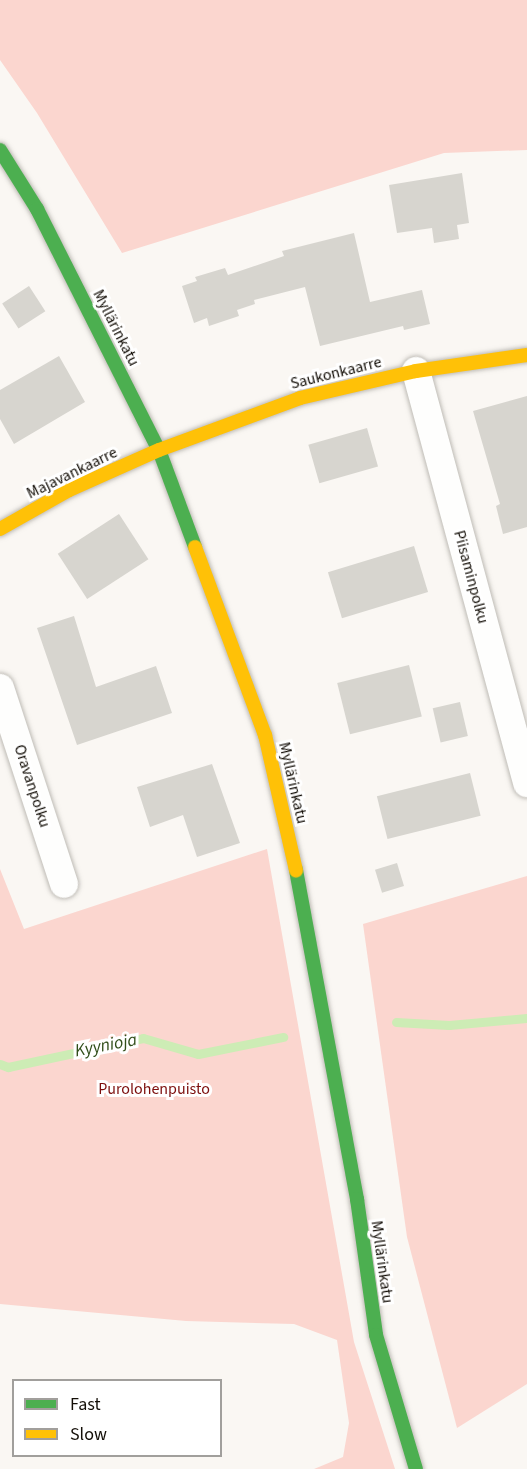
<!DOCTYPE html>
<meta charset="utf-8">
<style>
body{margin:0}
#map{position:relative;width:527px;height:1469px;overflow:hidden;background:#faf7f3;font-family:"Source Sans 3",sans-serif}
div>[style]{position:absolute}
.green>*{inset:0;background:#fbd6cf}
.stream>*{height:9px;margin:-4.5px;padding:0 4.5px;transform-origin:4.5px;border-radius:4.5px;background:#cdecb5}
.building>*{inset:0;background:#d7d5cf;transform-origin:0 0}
.roads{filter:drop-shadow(0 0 2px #bfbcb6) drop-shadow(0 0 2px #bfbcb6)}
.street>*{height:28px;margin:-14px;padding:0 14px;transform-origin:14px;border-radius:14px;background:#fefefd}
.fast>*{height:14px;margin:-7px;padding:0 7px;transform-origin:7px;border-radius:7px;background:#4caf50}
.slow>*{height:14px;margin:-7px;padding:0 7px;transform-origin:7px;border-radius:7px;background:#ffc107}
span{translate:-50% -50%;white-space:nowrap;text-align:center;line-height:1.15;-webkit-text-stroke:6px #fff;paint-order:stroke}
.street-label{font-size:16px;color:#130e07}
.park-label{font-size:16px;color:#7c0e0d}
.water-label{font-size:18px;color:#314e1a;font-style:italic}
.legend{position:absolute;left:12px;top:1379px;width:210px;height:78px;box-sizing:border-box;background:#fff;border:2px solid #a19f9c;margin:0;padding:8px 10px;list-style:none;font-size:18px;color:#130e07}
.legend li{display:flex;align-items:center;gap:12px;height:30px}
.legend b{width:30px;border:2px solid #a19f9c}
</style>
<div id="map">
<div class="green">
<div style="clip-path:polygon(0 0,527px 0,527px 150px,444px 153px,122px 253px,37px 113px,0 60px)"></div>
<div style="clip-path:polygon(267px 849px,354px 1342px,395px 1469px,314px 1469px,343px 1457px,349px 1423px,337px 1340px,294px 1324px,186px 1321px,0 1304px,0 869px,24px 929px)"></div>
<div style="clip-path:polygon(527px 876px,527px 1384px,457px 1428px,407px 1237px,363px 924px)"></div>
</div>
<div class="stream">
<div style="left:396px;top:1022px;width:53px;rotate:3.2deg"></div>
<div style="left:449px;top:1025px;width:78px;rotate:-5.1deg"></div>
<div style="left:0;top:1064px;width:9px;rotate:21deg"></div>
<div style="left:8px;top:1067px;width:138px;rotate:-12.1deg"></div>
<div style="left:143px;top:1038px;width:57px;rotate:16.2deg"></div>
<div style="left:198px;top:1054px;width:87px;rotate:-11.3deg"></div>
</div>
<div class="building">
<div style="clip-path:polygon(462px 173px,469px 223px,457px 225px,459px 239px,434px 243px,432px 228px,397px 233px,389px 185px)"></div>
<div style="clip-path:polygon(354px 233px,370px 302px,422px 290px,430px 324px,404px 330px,403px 326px,320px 346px,305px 287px,254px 300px,255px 304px,237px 310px,239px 316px,209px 326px,207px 318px,194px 323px,182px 286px,197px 281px,195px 277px,225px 268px,228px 275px,284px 256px,282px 251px)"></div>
<div style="left:29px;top:286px;width:30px;height:32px;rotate:57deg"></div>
<div style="clip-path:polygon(59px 356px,85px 402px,14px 444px,0 419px,0 390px)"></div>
<div style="clip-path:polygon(527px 396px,527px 527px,503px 534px,496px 506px,500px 504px,473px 411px)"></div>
<div style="left:367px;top:428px;width:40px;height:61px;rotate:74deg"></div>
<div style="left:119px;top:514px;width:54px;height:73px;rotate:57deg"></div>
<div style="left:414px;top:546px;width:48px;height:90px;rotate:73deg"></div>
<div style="clip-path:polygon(74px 616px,96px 687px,156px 666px,172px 713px,77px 745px,37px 628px)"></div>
<div style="left:409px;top:665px;width:53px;height:74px;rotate:76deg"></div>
<div style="left:460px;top:702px;width:35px;height:28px;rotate:77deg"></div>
<div style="clip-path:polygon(212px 764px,240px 843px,197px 857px,183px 815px,150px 827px,137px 787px)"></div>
<div style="left:470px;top:773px;width:44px;height:96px;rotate:76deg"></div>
<div style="left:397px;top:863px;width:24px;height:23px;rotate:73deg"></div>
</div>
<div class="roads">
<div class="street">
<div style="left:416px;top:371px;width:427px;rotate:74.9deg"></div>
<div style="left:0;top:688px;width:206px;rotate:71.9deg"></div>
</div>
<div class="fast">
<div style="left:0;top:150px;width:70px;rotate:57.9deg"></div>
<div style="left:37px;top:209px;width:270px;rotate:63.2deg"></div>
<div style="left:159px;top:450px;width:103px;rotate:69.6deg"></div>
<div style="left:296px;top:870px;width:335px;rotate:79.5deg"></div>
<div style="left:357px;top:1199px;width:137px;rotate:82deg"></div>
<div style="left:376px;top:1335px;width:140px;rotate:73.4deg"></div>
</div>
<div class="slow">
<div style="left:0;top:529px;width:79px;rotate:-29.5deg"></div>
<div style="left:69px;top:490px;width:98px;rotate:-24deg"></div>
<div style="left:159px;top:450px;width:150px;rotate:-20.2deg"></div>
<div style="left:300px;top:398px;width:119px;rotate:-13.1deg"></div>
<div style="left:416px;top:371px;width:112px;rotate:-8.2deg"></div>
<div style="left:195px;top:547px;width:201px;rotate:69.6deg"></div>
<div style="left:265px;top:735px;width:139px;rotate:77.1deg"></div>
</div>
</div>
<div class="street-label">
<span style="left:116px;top:328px;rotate:63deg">Myllärinkatu</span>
<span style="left:336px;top:373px;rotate:-14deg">Saukonkaarre</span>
<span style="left:72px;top:473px;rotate:-26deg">Majavankaarre</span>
<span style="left:471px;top:577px;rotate:75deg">Piisaminpolku</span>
<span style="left:293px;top:783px;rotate:77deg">Myllärinkatu</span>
<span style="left:32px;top:786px;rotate:72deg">Oravanpolku</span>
<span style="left:382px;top:1262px;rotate:82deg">Myllärinkatu</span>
</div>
<div class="park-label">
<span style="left:154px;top:1089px">Purolohenpuisto</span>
</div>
<div class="water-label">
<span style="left:106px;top:1046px;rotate:-11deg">Kyynioja</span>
</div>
<ul class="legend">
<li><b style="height:8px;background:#4caf50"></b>Fast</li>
<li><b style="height:8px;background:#ffc107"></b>Slow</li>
</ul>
</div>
